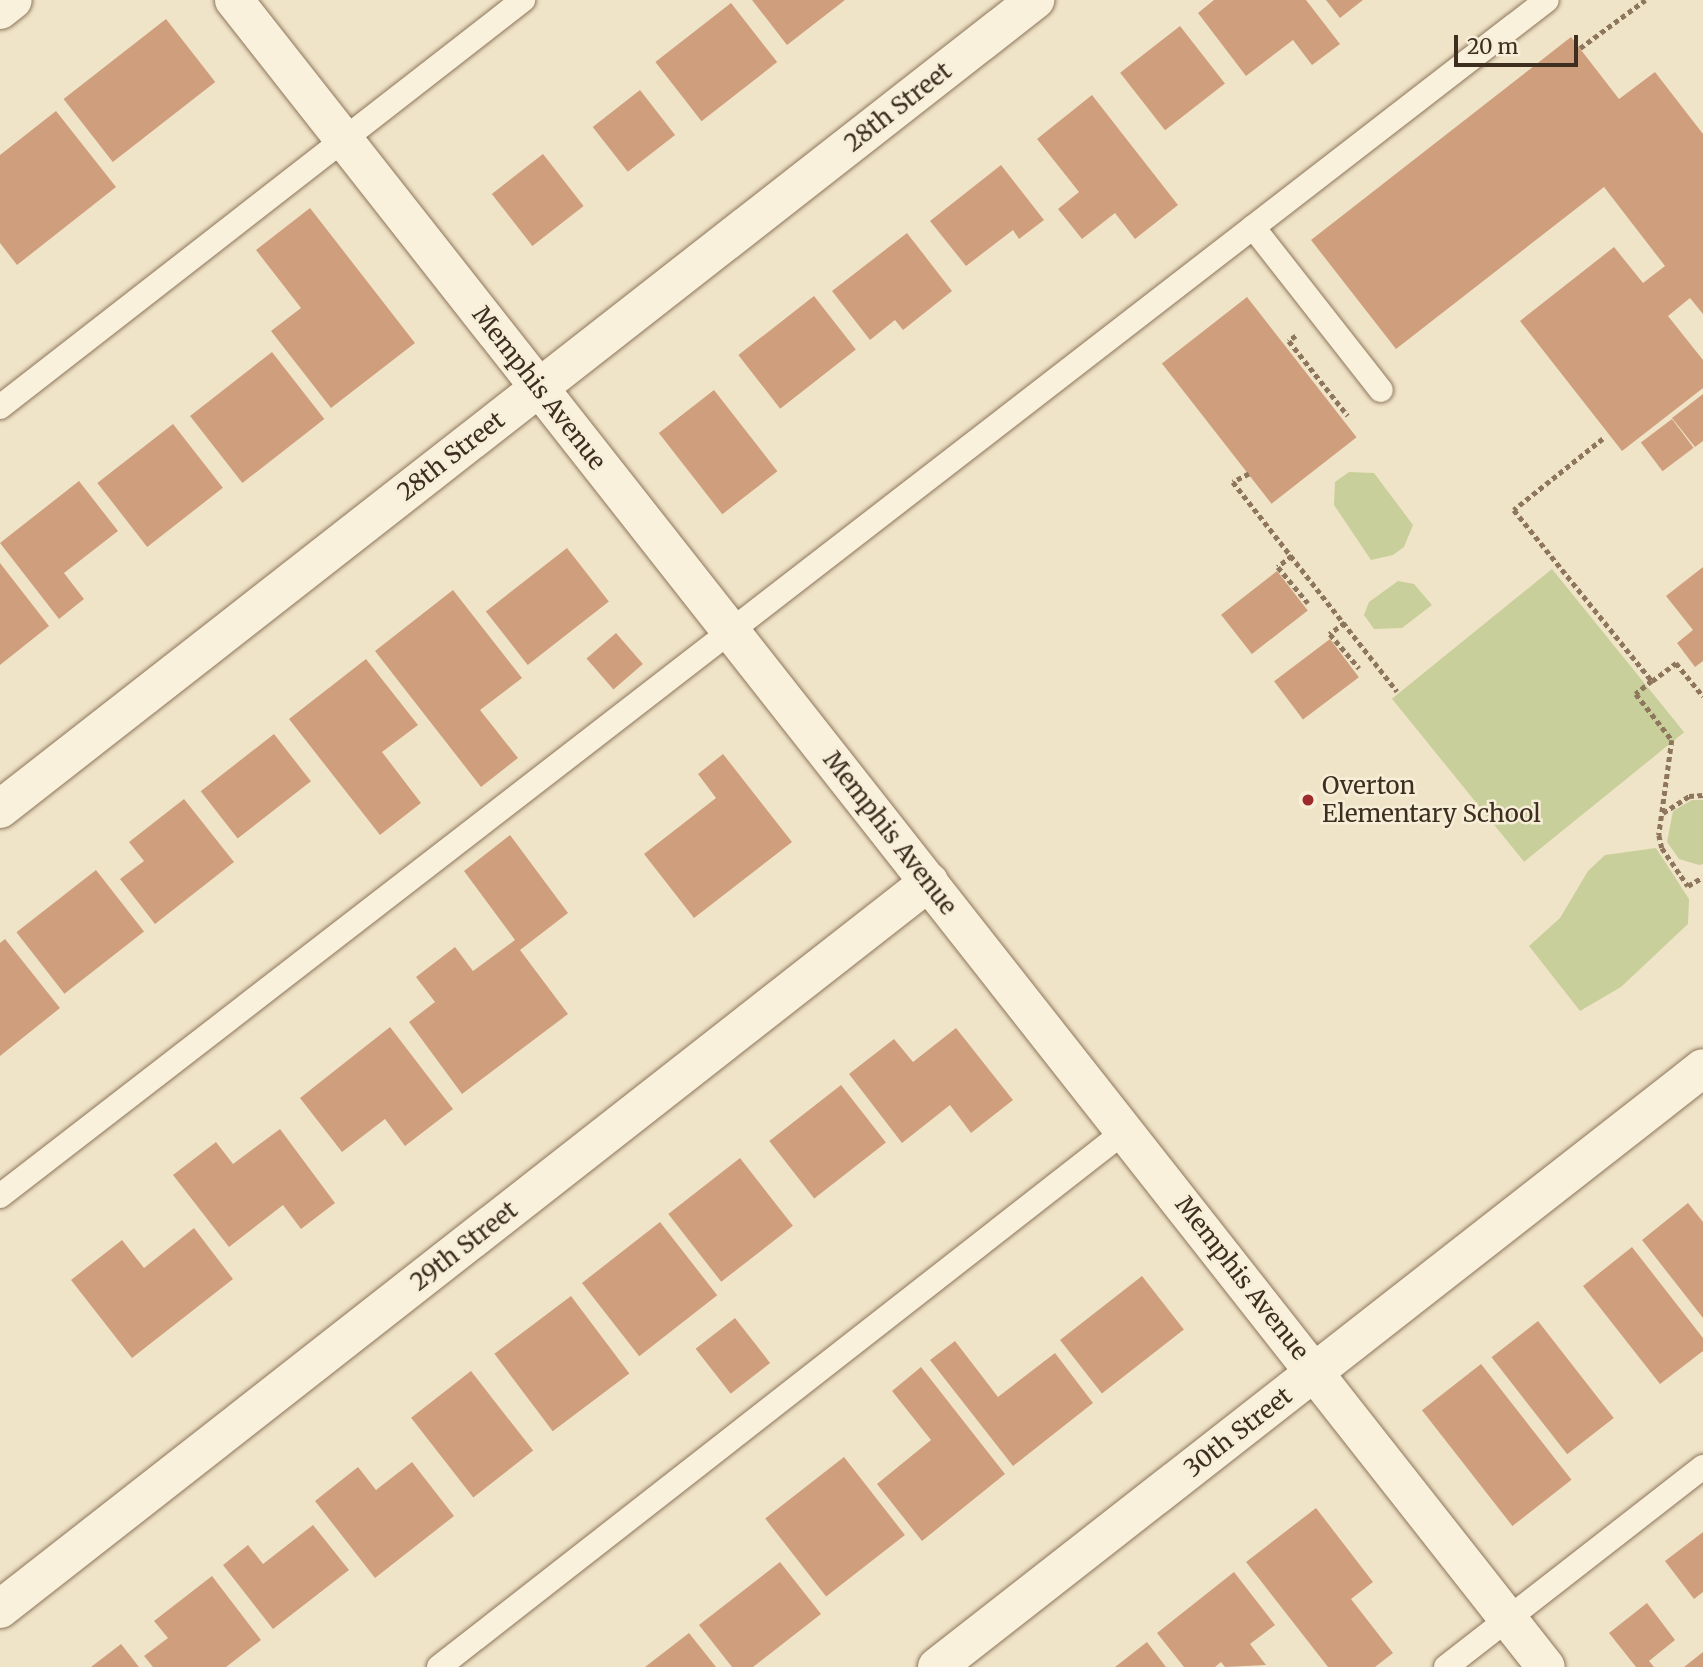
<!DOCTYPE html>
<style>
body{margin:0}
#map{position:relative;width:1703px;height:1667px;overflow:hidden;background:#f0e4c8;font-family:Merriweather,serif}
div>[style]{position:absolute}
.green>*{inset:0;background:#c9cf9b;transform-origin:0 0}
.building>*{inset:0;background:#cf9f7d;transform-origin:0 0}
.path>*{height:4.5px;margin-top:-2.25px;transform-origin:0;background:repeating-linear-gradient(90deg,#8d765c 0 5px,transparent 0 8.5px)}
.roads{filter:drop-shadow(0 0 2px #8d765c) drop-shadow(0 0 2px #8d765c)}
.lane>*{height:24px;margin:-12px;padding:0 12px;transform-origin:12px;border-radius:12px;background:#faf1dc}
.street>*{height:38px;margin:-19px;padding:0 19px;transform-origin:19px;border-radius:19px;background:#faf1dc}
.secondary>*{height:38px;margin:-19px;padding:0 19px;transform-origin:19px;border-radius:19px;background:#faf1dc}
.dots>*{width:19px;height:19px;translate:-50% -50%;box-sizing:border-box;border:4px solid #f7eed8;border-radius:50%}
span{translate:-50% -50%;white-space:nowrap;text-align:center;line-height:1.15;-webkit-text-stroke:5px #f7eed8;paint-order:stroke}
.street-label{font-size:24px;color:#3d2e20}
.poi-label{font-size:24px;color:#3d2e20}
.left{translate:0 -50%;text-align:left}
.scale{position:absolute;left:1454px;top:35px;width:124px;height:32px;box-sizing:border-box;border:4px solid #3d2e20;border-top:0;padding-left:9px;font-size:21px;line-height:24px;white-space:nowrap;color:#3d2e20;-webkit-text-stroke:5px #f7eed8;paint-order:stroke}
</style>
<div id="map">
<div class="green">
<div style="clip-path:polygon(1349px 472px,1374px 473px,1413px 525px,1404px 547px,1393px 555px,1371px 560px,1334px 505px,1335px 482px)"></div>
<div style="left:1552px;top:569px;width:210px;height:206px;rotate:51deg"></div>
<div style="clip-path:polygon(1398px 581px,1414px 584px,1432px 605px,1402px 628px,1374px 629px,1364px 615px,1369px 602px)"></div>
<div style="clip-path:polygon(1692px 800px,1703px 800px,1703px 864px,1699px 865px,1679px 859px,1667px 842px,1673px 811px)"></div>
<div style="clip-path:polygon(1656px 848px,1689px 899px,1688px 924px,1621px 987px,1580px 1011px,1529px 946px,1560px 918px,1588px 871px,1605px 855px)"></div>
</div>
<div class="building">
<div style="clip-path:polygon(752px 0,845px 0,787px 45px)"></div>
<div style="clip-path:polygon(1214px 0,1306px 0,1340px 44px,1312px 65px,1293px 40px,1246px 76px,1198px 13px)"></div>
<div style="clip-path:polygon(1326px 0,1363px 0,1340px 18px)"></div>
<div style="left:731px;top:3px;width:75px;height:96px;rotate:52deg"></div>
<div style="left:166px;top:19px;width:80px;height:130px;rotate:52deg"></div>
<div style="left:1180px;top:26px;width:73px;height:76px;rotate:52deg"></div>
<div style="clip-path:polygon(1571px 37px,1619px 99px,1655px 72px,1703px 134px,1703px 314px,1690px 298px,1668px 316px,1703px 360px,1703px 388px,1622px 451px,1520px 321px,1614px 247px,1643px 283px,1665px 266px,1604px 187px,1396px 349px,1311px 240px)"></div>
<div style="left:640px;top:90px;width:57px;height:60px;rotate:52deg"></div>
<div style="clip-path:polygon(1092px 95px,1178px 205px,1135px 239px,1115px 213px,1082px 239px,1058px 209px,1079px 192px,1037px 139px)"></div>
<div style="clip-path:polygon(56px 111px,116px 187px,17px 265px,0 243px,0 155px)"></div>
<div style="left:543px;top:154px;width:66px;height:65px;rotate:52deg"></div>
<div style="clip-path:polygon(1001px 165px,1044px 220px,1019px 239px,1013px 230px,966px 266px,930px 221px)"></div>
<div style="clip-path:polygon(310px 208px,415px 343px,331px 408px,271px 331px,301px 308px,256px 250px)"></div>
<div style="clip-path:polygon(907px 233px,952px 291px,903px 330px,895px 320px,870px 340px,832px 291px)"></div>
<div style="left:814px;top:296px;width:68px;height:96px;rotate:52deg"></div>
<div style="left:1247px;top:297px;width:178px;height:108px;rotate:52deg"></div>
<div style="left:272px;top:352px;width:85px;height:104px;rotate:52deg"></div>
<div style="left:714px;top:390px;width:103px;height:70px;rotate:52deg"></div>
<div style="clip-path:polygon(1703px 394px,1703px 441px,1695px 447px,1672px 418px)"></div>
<div style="left:1672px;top:419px;width:36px;height:39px;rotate:53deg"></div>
<div style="left:173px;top:424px;width:81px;height:96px;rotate:52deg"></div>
<div style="clip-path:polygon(79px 481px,118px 531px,64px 573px,84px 599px,59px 619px,0 543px)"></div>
<div style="left:567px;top:548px;width:68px;height:103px;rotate:52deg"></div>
<div style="clip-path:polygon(0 563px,49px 626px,0 665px)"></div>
<div style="clip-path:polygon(1703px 567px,1703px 661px,1695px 667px,1677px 643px,1693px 630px,1666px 596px)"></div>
<div style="left:1277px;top:571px;width:50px;height:71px;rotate:52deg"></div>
<div style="clip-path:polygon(453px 590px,522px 678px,480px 710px,518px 758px,481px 787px,375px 651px)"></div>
<div style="left:616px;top:633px;width:41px;height:39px;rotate:49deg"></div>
<div style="left:1330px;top:639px;width:48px;height:70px;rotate:53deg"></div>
<div style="clip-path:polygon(366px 659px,418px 725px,382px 752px,421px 803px,380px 835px,289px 719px)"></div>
<div style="left:274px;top:734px;width:60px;height:93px;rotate:52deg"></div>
<div style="clip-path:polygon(723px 754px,792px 842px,694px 918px,644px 854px,716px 798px,698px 774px)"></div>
<div style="clip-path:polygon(184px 799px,234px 862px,155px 924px,120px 879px,144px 861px,129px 842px)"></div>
<div style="clip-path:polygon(510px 835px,568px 913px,520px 950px,568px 1014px,462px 1094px,409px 1022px,435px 1002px,416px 977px,455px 947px,473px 971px,515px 940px,464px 871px)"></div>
<div style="left:96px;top:870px;width:78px;height:101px;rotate:52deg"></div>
<div style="clip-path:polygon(5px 939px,60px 1008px,0 1056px,0 943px)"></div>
<div style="clip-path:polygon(390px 1027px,453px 1109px,405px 1146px,385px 1119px,342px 1152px,300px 1098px)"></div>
<div style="clip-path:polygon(956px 1028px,1013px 1100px,971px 1133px,950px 1105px,902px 1143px,849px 1074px,894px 1039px,913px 1062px)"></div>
<div style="left:841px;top:1085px;width:73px;height:91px;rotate:52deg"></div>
<div style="clip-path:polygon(280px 1129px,335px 1203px,301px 1229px,283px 1205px,229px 1247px,173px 1175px,216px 1142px,233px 1164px)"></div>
<div style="left:740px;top:1158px;width:86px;height:91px;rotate:52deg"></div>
<div style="clip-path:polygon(1688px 1203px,1703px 1222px,1703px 1318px,1642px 1240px)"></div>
<div style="left:660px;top:1222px;width:93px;height:99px;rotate:52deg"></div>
<div style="clip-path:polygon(194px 1228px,233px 1279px,132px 1358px,71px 1280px,122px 1240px,144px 1268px)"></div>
<div style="clip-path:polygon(1632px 1247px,1703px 1338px,1703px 1351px,1660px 1384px,1583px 1286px)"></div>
<div style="left:1142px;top:1276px;width:68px;height:104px;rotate:52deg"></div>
<div style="left:571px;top:1296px;width:97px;height:96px;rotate:53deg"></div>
<div style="left:735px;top:1318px;width:57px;height:50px;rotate:52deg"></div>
<div style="left:1538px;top:1321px;width:123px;height:59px;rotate:52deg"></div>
<div style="clip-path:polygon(955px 1341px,998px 1397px,1055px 1353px,1093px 1403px,1013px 1466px,930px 1360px)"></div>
<div style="left:1481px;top:1364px;width:147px;height:75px;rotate:52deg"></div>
<div style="clip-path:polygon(921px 1367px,1005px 1474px,922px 1541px,877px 1484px,931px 1440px,892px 1391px)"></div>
<div style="left:471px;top:1371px;width:101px;height:76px;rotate:52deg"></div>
<div style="left:844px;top:1457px;width:99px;height:100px;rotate:52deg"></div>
<div style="clip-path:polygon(412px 1462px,454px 1516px,375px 1578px,315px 1501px,358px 1467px,376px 1490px)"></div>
<div style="clip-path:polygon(1316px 1508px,1373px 1582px,1351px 1599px,1393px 1653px,1375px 1667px,1328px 1667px,1246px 1562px)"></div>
<div style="clip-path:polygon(313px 1525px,349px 1570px,273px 1629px,223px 1565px,248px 1545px,263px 1564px)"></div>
<div style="clip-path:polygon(1703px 1532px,1703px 1592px,1694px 1599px,1665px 1561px)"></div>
<div style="clip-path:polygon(780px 1562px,821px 1614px,753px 1667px,732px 1667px,699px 1625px)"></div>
<div style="clip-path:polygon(1234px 1572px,1275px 1625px,1250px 1644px,1266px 1665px,1225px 1667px,1221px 1662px,1215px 1667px,1184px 1667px,1157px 1633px)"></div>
<div style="clip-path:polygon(212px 1576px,261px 1640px,226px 1667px,153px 1667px,144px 1656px,168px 1638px,154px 1621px)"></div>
<div style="clip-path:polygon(1647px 1603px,1675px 1640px,1649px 1661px,1654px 1667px,1636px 1667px,1609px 1633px)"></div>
<div style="clip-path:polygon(689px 1633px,716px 1667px,645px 1667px)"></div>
<div style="clip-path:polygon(1147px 1642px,1166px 1667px,1115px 1667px)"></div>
<div style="clip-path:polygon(121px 1644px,139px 1667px,91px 1667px)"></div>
<div style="clip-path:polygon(1703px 1652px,1703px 1667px,1684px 1667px)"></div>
</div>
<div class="path">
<div style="left:1580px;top:48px;width:81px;rotate:-36.4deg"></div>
<div style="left:1296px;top:336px;width:9px;rotate:144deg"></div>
<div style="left:1289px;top:341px;width:95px;rotate:51.8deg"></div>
<div style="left:1603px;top:439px;width:114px;rotate:141.4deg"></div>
<div style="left:1514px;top:510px;width:220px;rotate:51.1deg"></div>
<div style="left:1652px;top:681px;width:30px;rotate:-37deg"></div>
<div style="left:1676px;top:663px;width:43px;rotate:50.7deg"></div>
<div style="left:1249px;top:474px;width:18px;rotate:153deg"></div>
<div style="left:1233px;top:482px;width:266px;rotate:51.9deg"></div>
<div style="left:1292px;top:556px;width:18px;rotate:142deg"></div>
<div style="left:1278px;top:567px;width:47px;rotate:50.2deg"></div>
<div style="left:1345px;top:623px;width:19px;rotate:144deg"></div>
<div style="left:1330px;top:634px;width:45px;rotate:49.5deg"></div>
<div style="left:1652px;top:681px;width:21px;rotate:141deg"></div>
<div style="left:1636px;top:694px;width:58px;rotate:52deg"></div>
<div style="left:1672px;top:740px;width:96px;rotate:97.8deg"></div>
<div style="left:1659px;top:835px;width:13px;rotate:77deg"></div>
<div style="left:1662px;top:848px;width:46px;rotate:55.6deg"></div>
<div style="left:1688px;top:886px;width:17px;rotate:-31deg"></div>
<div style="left:1663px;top:813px;width:31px;rotate:-33deg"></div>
<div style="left:1689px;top:796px;width:14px;rotate:-4deg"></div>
</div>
<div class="roads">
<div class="lane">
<div style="left:1253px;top:227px;width:207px;rotate:51.9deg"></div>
<div style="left:0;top:407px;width:663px;rotate:-37.89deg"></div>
<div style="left:0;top:1196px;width:1955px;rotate:-37.71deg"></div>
<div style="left:439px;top:1667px;width:871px;rotate:-38deg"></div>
<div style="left:1446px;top:1667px;width:326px;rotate:-37.9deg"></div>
</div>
<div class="street">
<div style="left:0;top:10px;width:16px;rotate:-38deg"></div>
<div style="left:0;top:809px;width:1314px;rotate:-38.01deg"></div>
<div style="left:0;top:1609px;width:1180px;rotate:-38.05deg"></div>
<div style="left:937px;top:1667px;width:972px;rotate:-38.02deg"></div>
</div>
<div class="secondary">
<div style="left:234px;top:0;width:2121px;rotate:51.8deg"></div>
</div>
</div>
<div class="dots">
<div style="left:1308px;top:800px;background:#9e2a2b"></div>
</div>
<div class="street-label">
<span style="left:898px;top:107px;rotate:-38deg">28th Street</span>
<span style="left:539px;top:388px;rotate:52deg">Memphis Avenue</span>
<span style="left:451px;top:456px;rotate:-38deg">28th Street</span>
<span style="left:890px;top:833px;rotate:52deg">Memphis Avenue</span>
<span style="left:464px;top:1246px;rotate:-38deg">29th Street</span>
<span style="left:1242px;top:1278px;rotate:52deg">Memphis Avenue</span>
<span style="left:1238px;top:1432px;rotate:-38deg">30th Street</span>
</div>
<div class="poi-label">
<span class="left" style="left:1322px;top:800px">Overton<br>Elementary School</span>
</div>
<div class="scale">20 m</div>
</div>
